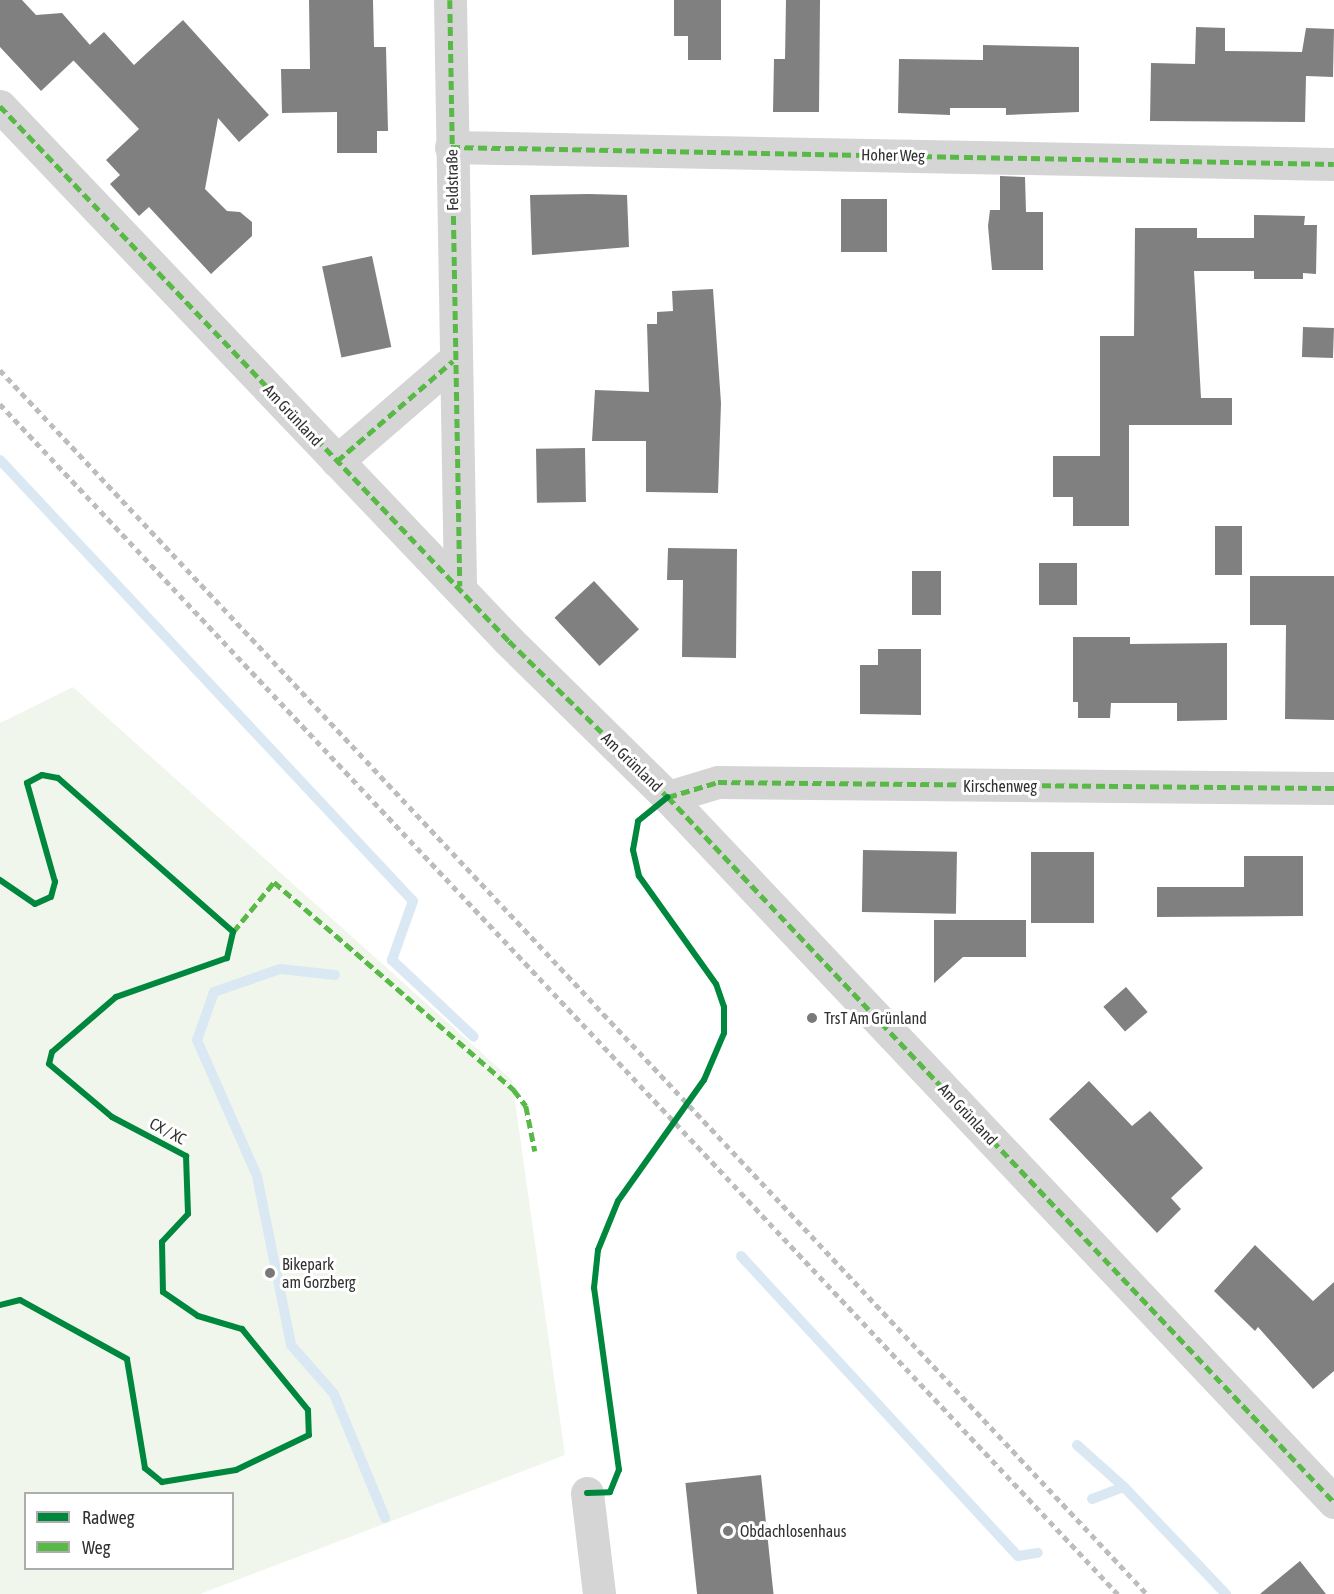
<!DOCTYPE html>
<meta charset="utf-8">
<style>
body{margin:0}
#map{position:relative;width:1334px;height:1594px;overflow:hidden;background:#fff;font-family:"Asap Condensed",sans-serif}
div>[style]{position:absolute}
.green>*{inset:0;background:#f1f6ed}
.stream>*{height:10px;margin:-5px;padding:0 5px;transform-origin:5px;border-radius:5px;background:#dae8f3}
.building>*{inset:0;background:#808080;transform-origin:0 0}
.minor>*{height:33px;margin:-16.5px;padding:0 16.5px;transform-origin:16.5px;border-radius:16.5px;background:#d5d5d5}
.rail>*{height:4.5px;margin-top:-2.25px;transform-origin:0;background:repeating-linear-gradient(90deg,#bdbdbd 0 6px,transparent 0 10.5px)}
.quiet>*{height:4.5px;margin-top:-2.25px;transform-origin:0;background:repeating-linear-gradient(90deg,#58b947 0 9px,transparent 0 13.5px)}
.cycleway>*{height:6px;margin:-3px;padding:0 3px;transform-origin:3px;border-radius:3px;background:#00873e}
.dots>*{width:16px;height:16px;translate:-50% -50%;box-sizing:border-box;border:3px solid #fff;border-radius:50%}
span{translate:-50% -50%;white-space:nowrap;text-align:center;line-height:1.15;-webkit-text-stroke:6px #fff;paint-order:stroke}
.street-label{font-size:16px;color:#313131}
.poi-label{font-size:16px;color:#313131}
.left{translate:0 -50%;text-align:left}
.legend{position:absolute;left:24px;top:1492px;width:210px;height:78px;box-sizing:border-box;background:#fff;border:2px solid #adadad;margin:0;padding:8px 10px;list-style:none;font-size:18px;color:#313131}
.legend li{display:flex;align-items:center;gap:12px;height:30px}
.legend b{width:30px;border:2px solid #adadad}
</style>
<div id="map">
<div class="green">
<div style="clip-path:polygon(evenodd,73px 687px,512px 1080px,565px 1455px,200px 1594px,0 1594px,0 723px,73px 687px,26px 1494px,232px 1494px,232px 1568px,26px 1568px,26px 1494px)"></div>
</div>
<div class="stream">
<div style="left:0;top:460px;width:604px;rotate:46.88deg"></div>
<div style="left:413px;top:901px;width:63px;rotate:109.6deg"></div>
<div style="left:392px;top:960px;width:112px;rotate:43.2deg"></div>
<div style="left:335px;top:975px;width:55px;rotate:-173.8deg"></div>
<div style="left:280px;top:969px;width:70px;rotate:160.8deg"></div>
<div style="left:214px;top:992px;width:51px;rotate:109.5deg"></div>
<div style="left:197px;top:1040px;width:149px;rotate:66.2deg"></div>
<div style="left:257px;top:1176px;width:172px;rotate:78.6deg"></div>
<div style="left:291px;top:1345px;width:65px;rotate:48.7deg"></div>
<div style="left:334px;top:1394px;width:134px;rotate:67.6deg"></div>
<div style="left:741px;top:1256px;width:408px;rotate:47.3deg"></div>
<div style="left:1018px;top:1556px;width:20px;rotate:-9deg"></div>
<div style="left:1077px;top:1445px;width:63px;rotate:41.8deg"></div>
<div style="left:1092px;top:1499px;width:34px;rotate:-21deg"></div>
<div style="left:1124px;top:1487px;width:148px;rotate:46.4deg"></div>
</div>
<div class="building">
<div style="clip-path:polygon(0 0,22px 0,36px 15px,62px 13px,90px 45px,41px 91px,0 47px)"></div>
<div style="clip-path:polygon(309px 0,373px 0,374px 47px,386px 47px,388px 131px,377px 131px,377px 153px,337px 153px,337px 112px,282px 113px,281px 69px,310px 69px)"></div>
<div style="clip-path:polygon(674px 0,721px 0,721px 60px,688px 60px,688px 36px,674px 36px)"></div>
<div style="clip-path:polygon(786px 0,820px 0,819px 112px,773px 112px,774px 59px,785px 59px)"></div>
<div style="clip-path:polygon(183px 20px,269px 115px,239px 142px,218px 118px,205px 189px,227px 211px,240px 212px,252px 222px,252px 236px,211px 274px,149px 207px,139px 216px,110px 184px,120px 175px,106px 160px,139px 129px,73px 60px,104px 32px,134px 65px)"></div>
<div style="clip-path:polygon(1196px 27px,1225px 28px,1225px 51px,1302px 52px,1306px 28px,1334px 29px,1333px 77px,1306px 76px,1305px 122px,1150px 121px,1151px 63px,1195px 64px)"></div>
<div style="clip-path:polygon(983px 45px,1079px 47px,1079px 112px,1006px 115px,1006px 108px,950px 108px,950px 115px,898px 113px,899px 59px,983px 60px)"></div>
<div style="clip-path:polygon(1000px 176px,1025px 177px,1026px 212px,1043px 212px,1043px 270px,992px 270px,988px 226px,990px 210px,1000px 210px)"></div>
<div style="clip-path:polygon(589px 194px,627px 195px,629px 247px,532px 255px,530px 195px)"></div>
<div style="left:841px;top:199px;width:46px;height:53px"></div>
<div style="clip-path:polygon(1254px 215px,1305px 216px,1304px 225px,1317px 225px,1316px 274px,1303px 273px,1303px 279px,1254px 279px,1254px 271px,1194px 271px,1201px 398px,1232px 398px,1232px 425px,1129px 425px,1129px 526px,1073px 526px,1073px 497px,1053px 497px,1053px 456px,1100px 456px,1100px 336px,1134px 336px,1135px 228px,1197px 228px,1197px 238px,1254px 238px)"></div>
<div style="left:372px;top:256px;width:93px;height:51px;rotate:78deg"></div>
<div style="clip-path:polygon(713px 289px,721px 403px,718px 493px,646px 492px,646px 441px,592px 441px,595px 390px,649px 392px,647px 324px,657px 324px,657px 312px,673px 311px,672px 291px)"></div>
<div style="left:1303px;top:327px;width:31px;height:30px;rotate:2deg"></div>
<div style="left:585px;top:448px;width:54px;height:49px;rotate:89deg"></div>
<div style="left:1215px;top:526px;width:27px;height:49px"></div>
<div style="clip-path:polygon(668px 548px,737px 549px,736px 658px,682px 657px,683px 580px,667px 580px)"></div>
<div style="left:1077px;top:563px;width:42px;height:38px;rotate:90deg"></div>
<div style="left:912px;top:571px;width:29px;height:44px"></div>
<div style="clip-path:polygon(1250px 576px,1334px 576px,1334px 720px,1285px 719px,1286px 625px,1250px 625px)"></div>
<div style="left:594px;top:581px;width:66px;height:54px;rotate:47deg"></div>
<div style="clip-path:polygon(1073px 637px,1130px 637px,1130px 644px,1227px 643px,1227px 720px,1177px 721px,1177px 703px,1111px 703px,1110px 718px,1078px 718px,1078px 702px,1073px 702px)"></div>
<div style="clip-path:polygon(878px 649px,921px 649px,921px 715px,860px 714px,860px 665px,878px 665px)"></div>
<div style="left:863px;top:850px;width:94px;height:62px;rotate:1deg"></div>
<div style="left:1031px;top:852px;width:63px;height:71px"></div>
<div style="clip-path:polygon(1244px 856px,1303px 856px,1303px 916px,1157px 917px,1157px 887px,1244px 887px)"></div>
<div style="clip-path:polygon(934px 920px,1026px 920px,1026px 957px,963px 957px,934px 983px)"></div>
<div style="left:1126px;top:987px;width:33px;height:30px;rotate:49deg"></div>
<div style="clip-path:polygon(1089px 1081px,1132px 1126px,1150px 1111px,1203px 1168px,1171px 1198px,1181px 1209px,1157px 1233px,1049px 1119px)"></div>
<div style="clip-path:polygon(1255px 1245px,1313px 1301px,1334px 1282px,1334px 1371px,1313px 1389px,1258px 1327px,1255px 1331px,1214px 1291px)"></div>
<div style="left:761px;top:1475px;width:120px;height:76px;rotate:84deg"></div>
<div style="clip-path:polygon(1300px 1561px,1326px 1594px,1260px 1594px)"></div>
</div>
<div class="minor">
<div style="left:450px;top:0;width:586px;rotate:89.02deg"></div>
<div style="left:0;top:106px;width:738px;rotate:46.43deg"></div>
<div style="left:509px;top:641px;width:223px;rotate:44.5deg"></div>
<div style="left:668px;top:797px;width:970px;rotate:46.63deg"></div>
<div style="left:451px;top:147px;width:883px;rotate:1.1deg"></div>
<div style="left:337px;top:461px;width:153px;rotate:-40.8deg"></div>
<div style="left:668px;top:797px;width:52px;rotate:-16.7deg"></div>
<div style="left:718px;top:782px;width:616px;rotate:0.56deg"></div>
<div style="left:587px;top:1493px;width:102px;rotate:83.2deg"></div>
</div>
<div class="rail">
<div style="left:0;top:370px;width:1677px;rotate:46.86deg"></div>
<div style="left:0;top:404px;width:1633px;rotate:46.79deg"></div>
</div>
<div class="quiet">
<div style="left:450px;top:0;width:586px;rotate:89.02deg"></div>
<div style="left:0;top:106px;width:738px;rotate:46.43deg"></div>
<div style="left:509px;top:641px;width:223px;rotate:44.5deg"></div>
<div style="left:668px;top:797px;width:970px;rotate:46.63deg"></div>
<div style="left:451px;top:147px;width:883px;rotate:1.1deg"></div>
<div style="left:337px;top:461px;width:153px;rotate:-40.8deg"></div>
<div style="left:668px;top:797px;width:52px;rotate:-16.7deg"></div>
<div style="left:718px;top:782px;width:616px;rotate:0.56deg"></div>
<div style="left:233px;top:932px;width:65px;rotate:-50.6deg"></div>
<div style="left:274px;top:882px;width:318px;rotate:40.9deg"></div>
<div style="left:514px;top:1090px;width:20px;rotate:53deg"></div>
<div style="left:526px;top:1106px;width:46px;rotate:78.7deg"></div>
</div>
<div class="cycleway">
<div style="left:0;top:880px;width:42px;rotate:34.4deg"></div>
<div style="left:35px;top:904px;width:17px;rotate:-24deg"></div>
<div style="left:51px;top:897px;width:16px;rotate:-75deg"></div>
<div style="left:55px;top:882px;width:103px;rotate:-105.8deg"></div>
<div style="left:27px;top:783px;width:17px;rotate:-28deg"></div>
<div style="left:42px;top:775px;width:16px;rotate:11deg"></div>
<div style="left:58px;top:778px;width:233px;rotate:41.3deg"></div>
<div style="left:233px;top:932px;width:27px;rotate:103deg"></div>
<div style="left:227px;top:958px;width:118px;rotate:160.6deg"></div>
<div style="left:116px;top:997px;width:84px;rotate:139.3deg"></div>
<div style="left:52px;top:1052px;width:12px;rotate:104deg"></div>
<div style="left:49px;top:1064px;width:82px;rotate:40.1deg"></div>
<div style="left:112px;top:1117px;width:84px;rotate:27.8deg"></div>
<div style="left:186px;top:1156px;width:58px;rotate:88deg"></div>
<div style="left:188px;top:1214px;width:38px;rotate:133deg"></div>
<div style="left:162px;top:1242px;width:50px;rotate:88.9deg"></div>
<div style="left:163px;top:1292px;width:42px;rotate:34.4deg"></div>
<div style="left:198px;top:1316px;width:46px;rotate:16.5deg"></div>
<div style="left:242px;top:1329px;width:104px;rotate:50.8deg"></div>
<div style="left:308px;top:1410px;width:25px;rotate:88deg"></div>
<div style="left:309px;top:1435px;width:81px;rotate:154.4deg"></div>
<div style="left:236px;top:1470px;width:75px;rotate:170.8deg"></div>
<div style="left:162px;top:1482px;width:22px;rotate:-141deg"></div>
<div style="left:145px;top:1468px;width:110px;rotate:-99.4deg"></div>
<div style="left:127px;top:1359px;width:122px;rotate:-151.1deg"></div>
<div style="left:20px;top:1300px;width:21px;rotate:166deg"></div>
<div style="left:587px;top:1493px;width:23px;rotate:-2deg"></div>
<div style="left:610px;top:1492px;width:24px;rotate:-68deg"></div>
<div style="left:619px;top:1470px;width:184px;rotate:-97.8deg"></div>
<div style="left:594px;top:1288px;width:38px;rotate:-84deg"></div>
<div style="left:598px;top:1250px;width:53px;rotate:-67.8deg"></div>
<div style="left:618px;top:1201px;width:148px;rotate:-54.6deg"></div>
<div style="left:704px;top:1080px;width:51px;rotate:-66.9deg"></div>
<div style="left:724px;top:1033px;width:26px;rotate:-90deg"></div>
<div style="left:724px;top:1007px;width:24px;rotate:-109deg"></div>
<div style="left:716px;top:984px;width:133px;rotate:-125.5deg"></div>
<div style="left:639px;top:876px;width:27px;rotate:-103deg"></div>
<div style="left:633px;top:850px;width:29px;rotate:-80deg"></div>
<div style="left:638px;top:821px;width:38px;rotate:-39deg"></div>
</div>
<div class="dots">
<div style="left:812px;top:1018px;background:#797979"></div>
<div style="left:270px;top:1273px;background:#797979"></div>
<div style="left:728px;top:1531px;background:#797979"></div>
</div>
<div class="street-label">
<span style="left:893px;top:155px;rotate:1deg">Hoher Weg</span>
<span style="left:452px;top:180px;rotate:-91deg">Feldstraße</span>
<span style="left:293px;top:415px;rotate:47deg">Am Grünland</span>
<span style="left:632px;top:762px;rotate:44deg">Am Grünland</span>
<span style="left:1000px;top:786px">Kirschenweg</span>
<span style="left:968px;top:1114px;rotate:47deg">Am Grünland</span>
<span style="left:168px;top:1131px;rotate:28deg">CX / XC</span>
</div>
<div class="poi-label">
<span class="left" style="left:824px;top:1018px">TrsT Am Grünland</span>
<span class="left" style="left:282px;top:1273px">Bikepark<br>am Gorzberg</span>
<span class="left" style="left:740px;top:1531px">Obdachlosenhaus</span>
</div>
<ul class="legend">
<li><b style="height:8px;background:#00873e"></b>Radweg</li>
<li><b style="height:8px;background:#58b947"></b>Weg</li>
</ul>
</div>
